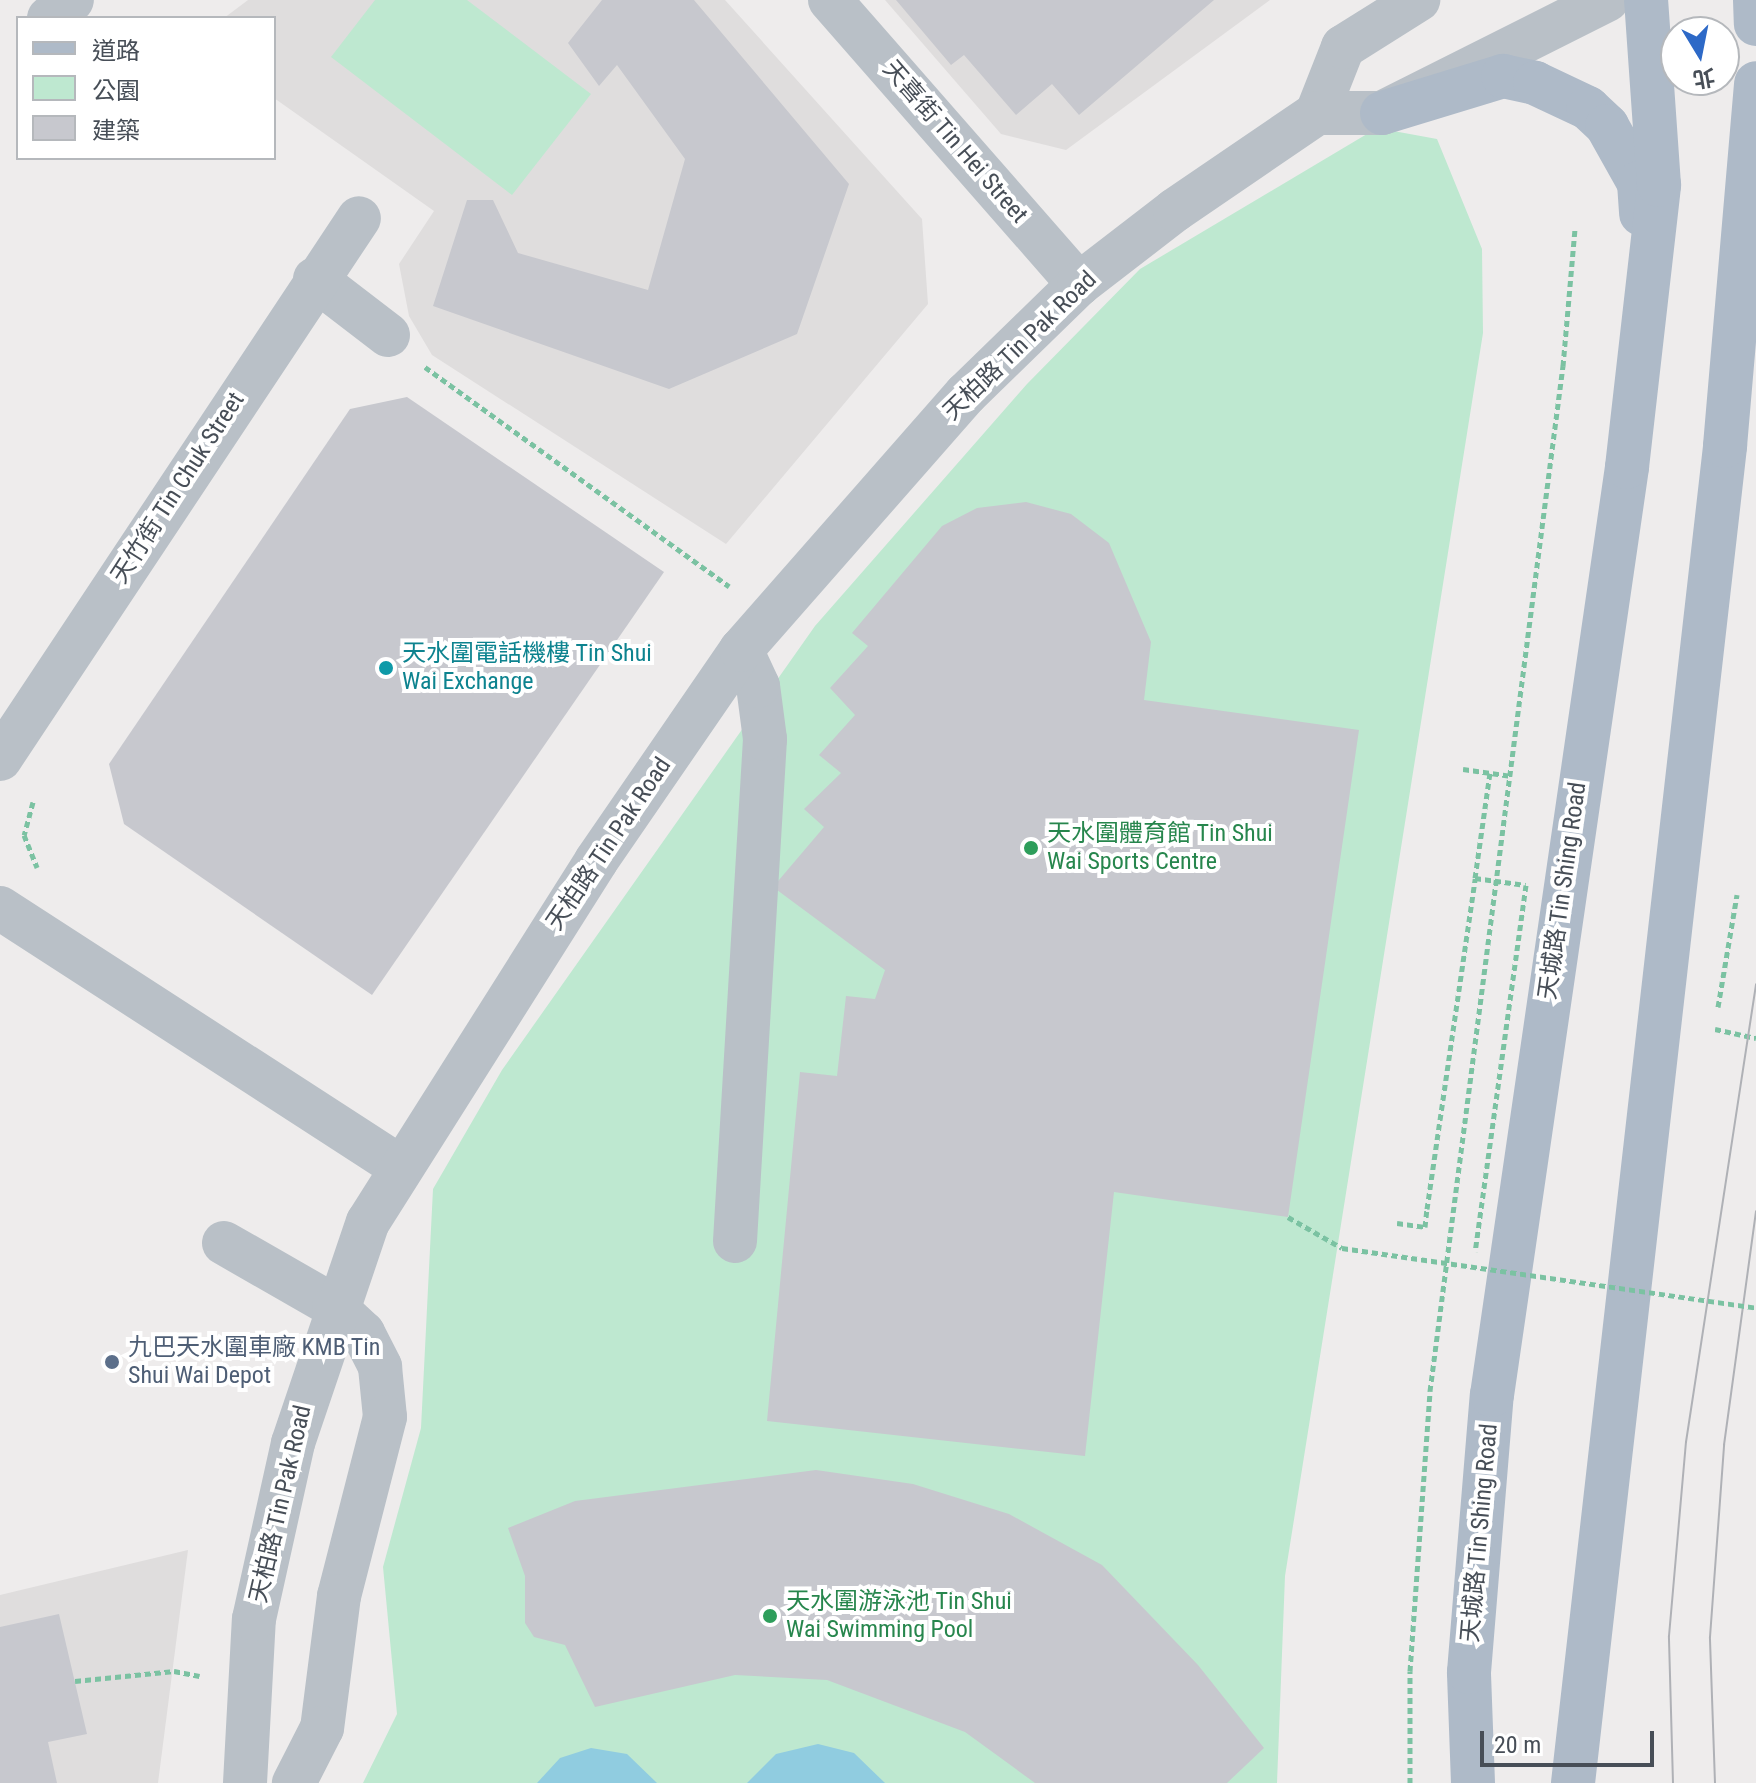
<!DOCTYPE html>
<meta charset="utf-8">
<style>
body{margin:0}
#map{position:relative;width:1756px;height:1783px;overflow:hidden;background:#eeecec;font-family:"Roboto Condensed","Noto Sans TC",sans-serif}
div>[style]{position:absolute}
.education>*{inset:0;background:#dfdddd}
.green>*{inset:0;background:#bee8d0}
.water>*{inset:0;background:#90cce0}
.building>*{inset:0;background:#c7c8ce}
.path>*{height:5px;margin-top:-2.5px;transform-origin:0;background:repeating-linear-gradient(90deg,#7bc2a2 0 6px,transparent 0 10px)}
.minor>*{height:44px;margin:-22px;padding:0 22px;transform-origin:22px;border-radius:22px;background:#b9c0c7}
.major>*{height:44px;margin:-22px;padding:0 22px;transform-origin:22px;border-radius:22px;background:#aebac8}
.tram>*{height:2px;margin:-1px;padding:0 1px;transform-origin:1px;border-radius:1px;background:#afb1b6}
.path-bridge>*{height:5px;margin-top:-2.5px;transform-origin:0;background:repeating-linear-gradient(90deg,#7bc2a2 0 6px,transparent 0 10px)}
.dots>*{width:22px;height:22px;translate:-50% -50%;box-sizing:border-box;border:4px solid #fff;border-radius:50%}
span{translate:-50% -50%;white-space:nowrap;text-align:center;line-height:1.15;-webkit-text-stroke:8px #fff;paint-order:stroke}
.street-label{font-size:24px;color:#474e57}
.culture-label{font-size:24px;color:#0d838f}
.left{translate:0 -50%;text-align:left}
.leisure-label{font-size:24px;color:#27864d}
.service-label{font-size:24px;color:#4e5e75}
.legend{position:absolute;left:16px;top:16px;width:260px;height:144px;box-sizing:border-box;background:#fff;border:2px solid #b5b8bc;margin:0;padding:10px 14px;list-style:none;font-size:24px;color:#474e57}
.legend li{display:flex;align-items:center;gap:16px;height:40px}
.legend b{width:40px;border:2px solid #b5b8bc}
.north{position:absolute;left:1660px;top:16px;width:80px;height:80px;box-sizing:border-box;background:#fff;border:2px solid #b5b8bc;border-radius:50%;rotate:170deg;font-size:22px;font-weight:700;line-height:32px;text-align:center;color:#474e57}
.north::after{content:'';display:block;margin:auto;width:28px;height:36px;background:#2d69c7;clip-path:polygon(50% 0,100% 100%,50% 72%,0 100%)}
.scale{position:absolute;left:1480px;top:1731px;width:174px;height:36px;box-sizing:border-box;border:4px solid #474e57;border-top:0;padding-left:10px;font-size:24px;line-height:28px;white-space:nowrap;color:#474e57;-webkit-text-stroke:6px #fff;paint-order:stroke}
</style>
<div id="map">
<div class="education">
<div style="clip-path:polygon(248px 0,725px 0,922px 219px,928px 304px,726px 544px,432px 355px,409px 316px,399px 264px,434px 211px,274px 98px,274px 18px,224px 18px)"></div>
<div style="clip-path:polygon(885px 0,1270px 0,1066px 150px,1001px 134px)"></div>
<div style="clip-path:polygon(188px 1550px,158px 1783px,0 1783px,0 1595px)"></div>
</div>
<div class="green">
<div style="clip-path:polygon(375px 0,467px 0,591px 94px,512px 195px,331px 57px)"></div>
<div style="clip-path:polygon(1377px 128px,1437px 139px,1482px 249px,1483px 333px,1285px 1576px,1277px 1783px,363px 1783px,397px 1714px,383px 1567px,421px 1428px,433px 1189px,502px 1070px,815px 626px,1027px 384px,1140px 269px)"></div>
</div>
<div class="water">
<div style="clip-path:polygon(818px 1744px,854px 1753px,885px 1783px,747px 1783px,776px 1754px)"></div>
<div style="clip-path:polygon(591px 1748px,627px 1754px,657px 1783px,537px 1783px,560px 1758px)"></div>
</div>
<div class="building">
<div style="clip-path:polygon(602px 0,694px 0,849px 184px,797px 334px,669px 389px,433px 306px,467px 200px,493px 200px,518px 253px,648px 290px,685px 159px,617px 65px,599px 86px,568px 43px)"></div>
<div style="clip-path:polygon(896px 0,1214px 0,1079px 115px,1052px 84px,1016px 115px,964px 55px,951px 65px)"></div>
<div style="clip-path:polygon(407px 397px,664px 572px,372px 995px,124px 824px,109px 764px,350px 409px)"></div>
<div style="clip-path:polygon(1026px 502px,1071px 514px,1109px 543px,1151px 642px,1144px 700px,1359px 730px,1288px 1217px,1114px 1192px,1085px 1456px,767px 1421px,800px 1072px,837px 1076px,846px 996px,875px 999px,885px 970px,773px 887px,824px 827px,804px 809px,841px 773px,819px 755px,855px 715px,830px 688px,868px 646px,852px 633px,942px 526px,977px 508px)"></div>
<div style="clip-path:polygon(816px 1470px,913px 1484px,1009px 1514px,1102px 1565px,1198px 1665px,1264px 1748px,1227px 1783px,1035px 1783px,965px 1732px,827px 1680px,735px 1675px,595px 1707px,565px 1645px,534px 1637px,525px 1623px,525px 1576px,508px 1528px,575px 1501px)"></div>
<div style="clip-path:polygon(59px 1614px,87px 1734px,48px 1742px,57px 1783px,0 1783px,0 1627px)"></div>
</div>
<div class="path">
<div style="left:425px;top:367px;width:375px;rotate:35.8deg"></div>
<div style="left:1463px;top:769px;width:49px;rotate:8.3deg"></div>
<div style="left:33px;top:802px;width:34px;rotate:105deg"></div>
<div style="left:24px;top:835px;width:35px;rotate:68deg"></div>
<div style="left:1475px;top:878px;width:106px;rotate:-81.9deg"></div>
<div style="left:1718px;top:1007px;width:114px;rotate:-80.4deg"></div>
<div style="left:1715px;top:1029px;width:42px;rotate:12.4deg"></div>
<div style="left:1397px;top:1223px;width:28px;rotate:8deg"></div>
<div style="left:1425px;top:1227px;width:18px;rotate:-84deg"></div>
<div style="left:75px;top:1681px;width:100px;rotate:-5.8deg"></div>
<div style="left:174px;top:1671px;width:26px;rotate:11deg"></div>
<div style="left:1410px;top:1783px;width:112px;rotate:-90deg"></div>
<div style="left:1410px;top:1671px;width:281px;rotate:-85.9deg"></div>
<div style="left:1430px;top:1391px;width:1034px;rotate:-82.61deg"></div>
<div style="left:1563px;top:366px;width:139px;rotate:-85deg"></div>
</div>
<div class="minor">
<div style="left:830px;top:0;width:378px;rotate:48.8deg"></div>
<div style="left:49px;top:18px;width:29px;rotate:-38deg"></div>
<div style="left:1317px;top:113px;width:71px;rotate:-68.5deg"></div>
<div style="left:1343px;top:47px;width:89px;rotate:-32.1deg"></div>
<div style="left:315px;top:279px;width:92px;rotate:37.5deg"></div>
<div style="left:0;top:759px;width:649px;rotate:-56.43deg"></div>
<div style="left:0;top:908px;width:474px;rotate:32.9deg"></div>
<div style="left:735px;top:1241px;width:503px;rotate:-86.58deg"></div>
<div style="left:765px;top:739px;width:53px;rotate:-97.5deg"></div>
<div style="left:758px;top:686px;width:40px;rotate:-115deg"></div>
<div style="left:224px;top:1243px;width:127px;rotate:29.8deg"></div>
<div style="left:334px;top:1306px;width:40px;rotate:43deg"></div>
<div style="left:363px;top:1333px;width:38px;rotate:63deg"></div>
<div style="left:380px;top:1367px;width:50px;rotate:84.3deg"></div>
<div style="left:385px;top:1417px;width:185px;rotate:104.4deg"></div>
<div style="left:339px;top:1596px;width:133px;rotate:97.3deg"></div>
<div style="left:322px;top:1728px;width:62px;rotate:117deg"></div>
<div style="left:245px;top:1783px;width:164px;rotate:-86.9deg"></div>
<div style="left:254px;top:1619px;width:180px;rotate:-77.5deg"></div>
<div style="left:293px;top:1443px;width:233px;rotate:-71.3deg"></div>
<div style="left:368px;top:1222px;width:427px;rotate:-57.7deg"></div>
<div style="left:596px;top:861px;width:256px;rotate:-55.5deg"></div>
<div style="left:741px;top:650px;width:341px;rotate:-48.7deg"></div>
<div style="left:966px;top:394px;width:158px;rotate:-44.2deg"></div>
<div style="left:1079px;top:284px;width:121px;rotate:-37.6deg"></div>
<div style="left:1175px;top:210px;width:172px;rotate:-34.3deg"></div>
<div style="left:1317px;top:113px;width:65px"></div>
<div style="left:1382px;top:113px;width:252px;rotate:-26.7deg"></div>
</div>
<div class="major">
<div style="left:1755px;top:0;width:24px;rotate:88deg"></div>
<div style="left:1382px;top:113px;width:127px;rotate:-17deg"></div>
<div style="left:1503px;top:76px;width:33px;rotate:12deg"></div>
<div style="left:1535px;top:83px;width:59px;rotate:25.3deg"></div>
<div style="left:1588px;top:108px;width:26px;rotate:43deg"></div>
<div style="left:1607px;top:126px;width:65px;rotate:60.7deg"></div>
<div style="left:1639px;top:183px;width:31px;rotate:86deg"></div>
<div style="left:1473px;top:1783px;width:111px;rotate:-92.1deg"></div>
<div style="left:1469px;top:1672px;width:278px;rotate:-85.3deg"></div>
<div style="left:1492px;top:1395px;width:938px;rotate:-81.72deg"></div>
<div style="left:1627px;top:467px;width:284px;rotate:-83.5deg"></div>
<div style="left:1659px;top:185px;width:185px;rotate:-94deg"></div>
<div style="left:1573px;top:1783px;width:1346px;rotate:-83.51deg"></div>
<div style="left:1725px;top:446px;width:364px;rotate:-85.1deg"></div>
</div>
<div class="tram">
<div style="left:1673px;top:1783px;width:147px;rotate:-91.6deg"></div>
<div style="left:1669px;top:1636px;width:195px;rotate:-85deg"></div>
<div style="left:1686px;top:1442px;width:463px;rotate:-81.3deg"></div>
<div style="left:1715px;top:1783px;width:146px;rotate:-92deg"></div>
<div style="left:1710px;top:1637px;width:193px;rotate:-85.8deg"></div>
<div style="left:1724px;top:1445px;width:236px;rotate:-82.2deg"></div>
</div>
<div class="path-bridge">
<div style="left:1427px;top:1209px;width:334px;rotate:-81.7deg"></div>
<div style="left:1475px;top:878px;width:51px;rotate:7.8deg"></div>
<div style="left:1526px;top:885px;width:370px;rotate:97.9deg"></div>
<div style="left:1288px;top:1217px;width:62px;rotate:29.9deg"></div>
<div style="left:1342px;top:1248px;width:418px;rotate:8.2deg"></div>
</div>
<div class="dots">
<div style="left:386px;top:668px;background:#0f9aa8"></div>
<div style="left:1031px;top:848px;background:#2e9e5b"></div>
<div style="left:112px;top:1362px;background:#5c6f8a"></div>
<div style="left:770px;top:1616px;background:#2e9e5b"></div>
</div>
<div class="street-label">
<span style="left:955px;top:142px;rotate:49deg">天喜街 Tin Hei Street</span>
<span style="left:1020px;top:346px;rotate:-44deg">天柏路 Tin Pak Road</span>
<span style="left:178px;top:488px;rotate:-57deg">天竹街 Tin Chuk Street</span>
<span style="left:609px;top:844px;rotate:-56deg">天柏路 Tin Pak Road</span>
<span style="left:1563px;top:891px;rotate:-82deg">天城路 Tin Shing Road</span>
<span style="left:281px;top:1504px;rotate:-77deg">天柏路 Tin Pak Road</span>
<span style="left:1480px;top:1533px;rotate:-85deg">天城路 Tin Shing Road</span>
</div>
<div class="culture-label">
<span class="left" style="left:402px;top:668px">天水圍電話機樓 Tin Shui<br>Wai Exchange</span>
</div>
<div class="leisure-label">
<span class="left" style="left:1047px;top:848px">天水圍體育館 Tin Shui<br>Wai Sports Centre</span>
<span class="left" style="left:786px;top:1616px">天水圍游泳池 Tin Shui<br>Wai Swimming Pool</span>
</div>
<div class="service-label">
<span class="left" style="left:128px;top:1362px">九巴天水圍車廠 KMB Tin<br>Shui Wai Depot</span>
</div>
<ul class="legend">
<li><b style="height:10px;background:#aebac8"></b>道路</li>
<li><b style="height:22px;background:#bee8d0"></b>公園</li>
<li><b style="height:22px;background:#c7c8ce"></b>建築</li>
</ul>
<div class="north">北</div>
<div class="scale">20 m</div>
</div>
